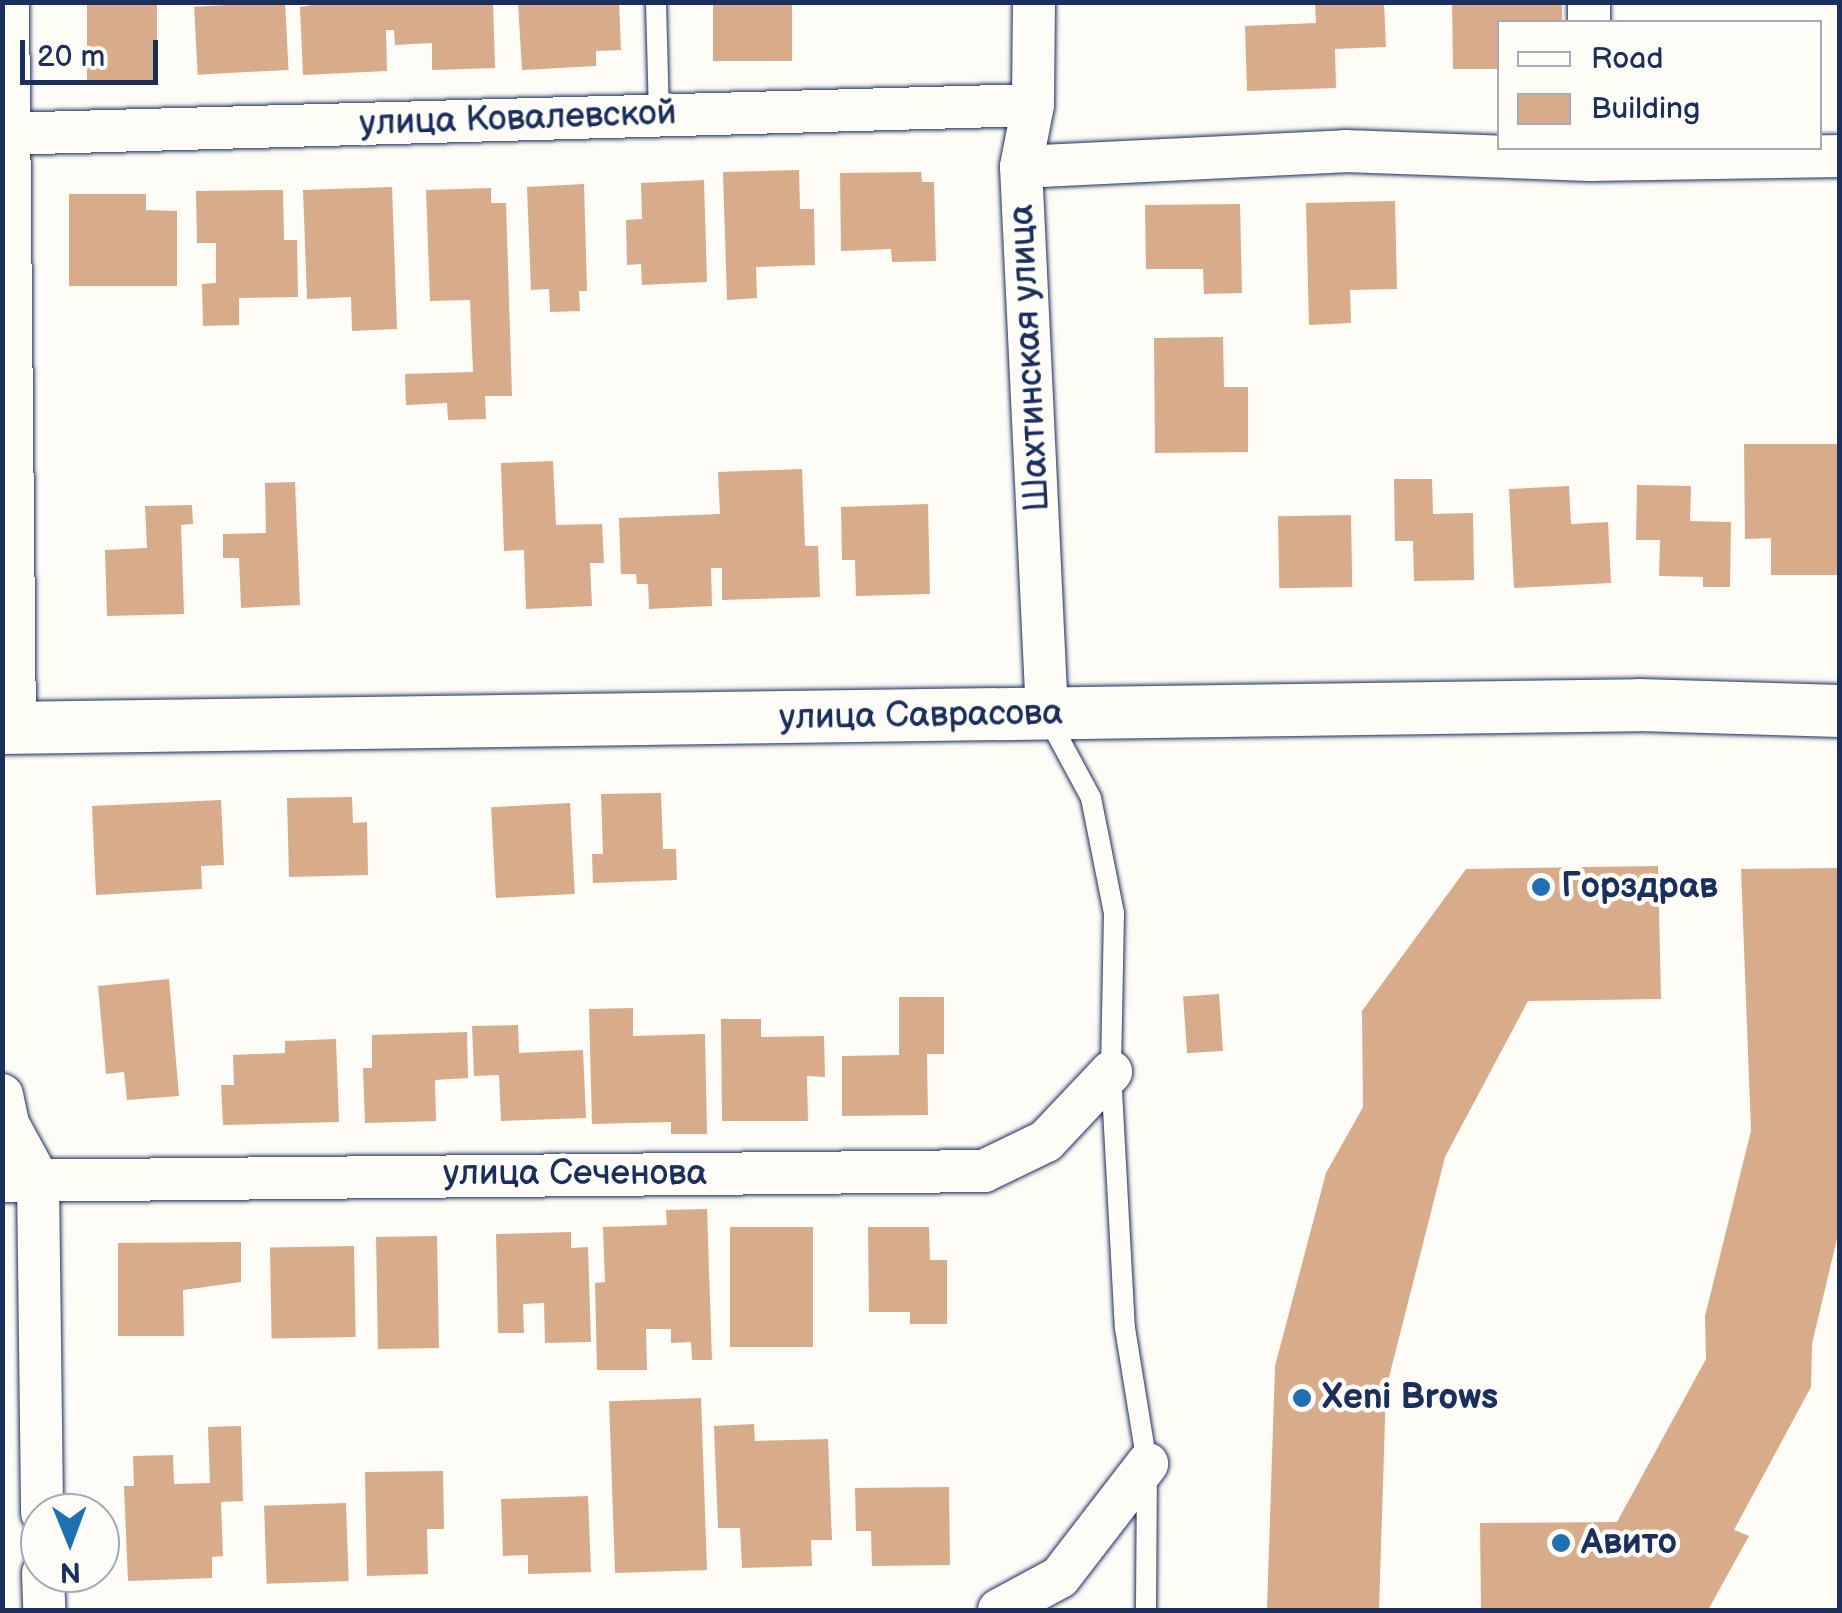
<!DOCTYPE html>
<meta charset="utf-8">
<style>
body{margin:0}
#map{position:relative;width:1842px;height:1613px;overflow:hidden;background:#fdfcf7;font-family:"Balsamiq Sans",sans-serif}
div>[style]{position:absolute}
.building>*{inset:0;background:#d8ac8a;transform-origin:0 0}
.roads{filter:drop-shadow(0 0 2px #1b2f5e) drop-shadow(0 0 2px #1b2f5e)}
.service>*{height:20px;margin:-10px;padding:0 10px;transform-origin:10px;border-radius:10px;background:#fdfcf7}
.minor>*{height:42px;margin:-21px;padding:0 21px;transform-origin:21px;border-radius:21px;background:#fdfcf7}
.tertiary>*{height:52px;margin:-26px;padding:0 26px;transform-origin:26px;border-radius:26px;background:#fdfcf7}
.dots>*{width:28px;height:28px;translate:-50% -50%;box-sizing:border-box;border:5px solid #fdfcf7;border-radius:50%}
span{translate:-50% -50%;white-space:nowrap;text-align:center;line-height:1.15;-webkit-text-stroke:9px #fdfcf7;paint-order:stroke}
.street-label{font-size:35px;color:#1b2f5e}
.poi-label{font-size:35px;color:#1b2f5e;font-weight:700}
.left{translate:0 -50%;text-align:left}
.frame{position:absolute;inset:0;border:5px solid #1b2f5e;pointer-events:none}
.legend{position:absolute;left:1497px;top:20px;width:325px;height:130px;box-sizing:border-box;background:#fdfcf7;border:2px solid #a3aaba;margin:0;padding:12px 18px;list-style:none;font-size:30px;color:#1b2f5e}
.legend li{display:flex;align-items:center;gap:20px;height:50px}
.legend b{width:50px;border:2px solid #a3aaba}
.north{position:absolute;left:20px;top:1493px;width:100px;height:100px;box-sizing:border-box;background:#fdfcf7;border:2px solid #a3aaba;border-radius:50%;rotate:179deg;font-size:28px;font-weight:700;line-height:40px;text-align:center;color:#1b2f5e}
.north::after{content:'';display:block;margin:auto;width:35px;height:45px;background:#1f6fb2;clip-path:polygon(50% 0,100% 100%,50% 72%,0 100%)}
.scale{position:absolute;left:20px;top:40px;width:138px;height:45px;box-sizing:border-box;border:5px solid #1b2f5e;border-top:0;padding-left:12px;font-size:30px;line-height:35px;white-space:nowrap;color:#1b2f5e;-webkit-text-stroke:8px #fdfcf7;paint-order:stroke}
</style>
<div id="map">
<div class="building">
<div style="left:87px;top:2px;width:70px;height:78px"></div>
<div style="left:285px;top:2px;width:68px;height:91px;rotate:87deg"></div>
<div style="clip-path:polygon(331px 2px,493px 2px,495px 68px,432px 70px,432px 43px,395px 45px,394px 30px,386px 30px,387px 71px,303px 75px,300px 7px)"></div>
<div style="clip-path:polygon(518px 2px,619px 2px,621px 50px,596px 51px,596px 66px,522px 70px)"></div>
<div style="left:713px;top:2px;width:79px;height:59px"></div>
<div style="clip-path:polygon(1315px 2px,1384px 2px,1386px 47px,1335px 49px,1336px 88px,1247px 91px,1245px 26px,1316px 23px)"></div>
<div style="clip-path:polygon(1452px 2px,1562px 2px,1562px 22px,1500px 22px,1500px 69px,1453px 69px)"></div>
<div style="clip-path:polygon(799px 170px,800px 209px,814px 209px,815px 265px,756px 267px,757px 298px,727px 300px,723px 172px)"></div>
<div style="clip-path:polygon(921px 172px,922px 182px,934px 182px,936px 261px,892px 262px,891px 249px,841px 251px,840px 173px)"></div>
<div style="clip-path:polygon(704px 180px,707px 282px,642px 285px,641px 264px,627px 265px,626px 220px,642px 219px,641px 183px)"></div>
<div style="clip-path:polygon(584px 184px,587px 291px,579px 291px,580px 311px,550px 312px,549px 289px,531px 290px,527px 187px)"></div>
<div style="clip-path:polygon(392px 187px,397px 329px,352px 331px,351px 297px,307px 299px,303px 190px)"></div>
<div style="clip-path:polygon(491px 188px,491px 203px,506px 203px,512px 396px,485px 396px,486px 419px,448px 420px,447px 403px,406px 405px,405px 374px,473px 372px,470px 300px,430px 301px,426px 190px)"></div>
<div style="clip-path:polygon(283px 190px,284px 240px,297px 240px,298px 297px,239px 298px,239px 325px,203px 326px,202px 284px,216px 283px,216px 243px,197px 243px,196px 191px)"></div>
<div style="clip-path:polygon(69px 194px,146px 194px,146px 210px,177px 211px,177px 286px,69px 286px)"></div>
<div style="clip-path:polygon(1395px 201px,1397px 289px,1350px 290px,1351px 323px,1309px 325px,1306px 203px)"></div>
<div style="clip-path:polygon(1240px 204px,1242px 293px,1204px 294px,1203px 269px,1146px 269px,1145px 205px)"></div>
<div style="clip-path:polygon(1223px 337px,1224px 387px,1248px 387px,1248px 452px,1155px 453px,1154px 338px)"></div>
<div style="clip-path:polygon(1744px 444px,1840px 444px,1840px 575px,1771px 575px,1771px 538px,1745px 539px)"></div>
<div style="clip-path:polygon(553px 461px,556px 525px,602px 524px,604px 563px,590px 563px,592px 606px,526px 609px,524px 550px,504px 551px,501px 463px)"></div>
<div style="clip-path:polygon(802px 469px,805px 546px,818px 546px,820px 597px,722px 600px,722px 568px,711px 568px,712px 606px,649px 609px,648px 584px,637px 584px,636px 574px,621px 574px,619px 518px,720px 514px,718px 472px)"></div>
<div style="clip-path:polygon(1394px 479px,1432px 479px,1433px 514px,1473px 513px,1474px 580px,1414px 581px,1413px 541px,1395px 541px)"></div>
<div style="clip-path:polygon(295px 482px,300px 605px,241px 608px,239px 558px,223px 558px,223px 534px,266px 533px,265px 483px)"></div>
<div style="clip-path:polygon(1637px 485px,1691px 486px,1690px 521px,1731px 522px,1730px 587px,1703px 587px,1703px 577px,1659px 576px,1660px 540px,1636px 540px)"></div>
<div style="clip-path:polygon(1569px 486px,1571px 524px,1608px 522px,1611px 583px,1514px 588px,1509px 489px)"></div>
<div style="clip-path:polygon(928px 504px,930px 594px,856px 596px,855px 560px,842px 560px,841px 507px)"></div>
<div style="clip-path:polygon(192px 505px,193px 524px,181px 525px,184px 614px,107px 616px,105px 550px,147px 548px,145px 506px)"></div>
<div style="left:1351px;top:515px;width:72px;height:73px;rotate:89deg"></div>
<div style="clip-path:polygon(661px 793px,663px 849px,676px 849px,677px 880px,593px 883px,592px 854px,603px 854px,601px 794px)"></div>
<div style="clip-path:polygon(352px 797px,353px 823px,367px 822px,368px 875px,289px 877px,287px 798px)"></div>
<div style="clip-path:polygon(221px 800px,224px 865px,201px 866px,202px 889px,96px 895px,92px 806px)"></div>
<div style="left:570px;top:803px;width:91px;height:79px;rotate:87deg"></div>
<div style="clip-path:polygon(1658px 866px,1661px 999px,1528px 1001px,1445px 1157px,1386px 1389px,1379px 1610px,1267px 1610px,1275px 1366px,1326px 1173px,1363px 1107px,1362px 1011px,1466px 869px)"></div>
<div style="clip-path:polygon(1840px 868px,1840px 1226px,1812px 1344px,1811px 1387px,1734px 1530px,1749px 1536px,1708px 1610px,1481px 1610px,1480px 1523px,1617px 1522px,1706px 1359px,1705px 1316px,1751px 1131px,1741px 869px)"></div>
<div style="clip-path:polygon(169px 979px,179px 1096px,127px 1100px,124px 1072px,106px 1074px,98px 986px)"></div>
<div style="left:1219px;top:994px;width:57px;height:36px;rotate:86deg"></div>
<div style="clip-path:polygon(899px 997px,944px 997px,944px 1054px,927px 1054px,928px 1115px,842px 1116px,842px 1056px,899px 1055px)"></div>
<div style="clip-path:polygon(633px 1008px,633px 1036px,705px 1034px,707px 1134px,671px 1134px,671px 1122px,592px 1124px,589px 1009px)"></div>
<div style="clip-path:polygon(721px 1019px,761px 1019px,761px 1037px,824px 1036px,825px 1077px,807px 1076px,808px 1121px,722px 1121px)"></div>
<div style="clip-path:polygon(518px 1025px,519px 1053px,583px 1050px,586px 1118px,501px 1121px,499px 1075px,474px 1076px,472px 1026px)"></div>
<div style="clip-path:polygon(467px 1032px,468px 1078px,435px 1080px,436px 1121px,365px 1123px,363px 1068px,372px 1068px,372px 1035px)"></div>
<div style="clip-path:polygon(336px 1039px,339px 1122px,223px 1125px,221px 1085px,234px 1085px,233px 1055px,285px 1053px,285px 1041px)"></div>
<div style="clip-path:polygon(707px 1209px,712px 1360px,692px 1360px,691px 1342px,671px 1343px,671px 1329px,646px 1329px,647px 1370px,597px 1370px,595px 1283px,605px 1282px,603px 1227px,667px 1225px,666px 1210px)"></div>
<div style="left:730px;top:1227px;width:83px;height:120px"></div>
<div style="clip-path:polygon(868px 1227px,929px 1227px,930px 1260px,947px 1260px,947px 1324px,910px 1324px,910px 1312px,869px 1312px)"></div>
<div style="clip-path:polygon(571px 1232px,571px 1248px,588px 1247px,591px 1342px,545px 1343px,544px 1303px,523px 1304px,524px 1333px,498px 1333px,496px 1234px)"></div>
<div style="left:437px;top:1236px;width:112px;height:61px;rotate:89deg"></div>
<div style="clip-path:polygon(241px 1242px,241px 1282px,183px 1290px,184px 1336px,118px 1336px,118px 1243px)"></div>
<div style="left:354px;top:1246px;width:91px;height:84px;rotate:89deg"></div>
<div style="left:701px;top:1398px;width:172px;height:92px;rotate:88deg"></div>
<div style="clip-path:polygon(754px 1424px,755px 1441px,828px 1439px,832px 1540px,811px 1540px,812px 1566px,742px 1568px,740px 1528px,718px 1528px,714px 1426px)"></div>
<div style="clip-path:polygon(241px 1426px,243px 1501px,221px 1502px,223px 1556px,212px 1557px,212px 1578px,128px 1581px,124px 1486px,134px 1486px,133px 1456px,173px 1455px,174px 1484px,210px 1483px,208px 1427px)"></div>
<div style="clip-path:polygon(443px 1471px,444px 1529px,427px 1529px,428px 1574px,367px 1576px,365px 1472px)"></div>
<div style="clip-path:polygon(949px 1487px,950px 1565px,872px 1566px,871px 1531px,856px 1531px,855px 1488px)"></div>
<div style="clip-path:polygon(588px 1496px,591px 1572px,528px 1574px,528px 1555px,503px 1556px,501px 1499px)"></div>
<div style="left:346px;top:1503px;width:78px;height:82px;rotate:88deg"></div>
</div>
<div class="roads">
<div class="service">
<div style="left:656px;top:2px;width:113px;rotate:88.5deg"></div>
<div style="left:1048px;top:718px;width:91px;rotate:61.7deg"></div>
<div style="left:1091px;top:798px;width:117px;rotate:78.7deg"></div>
<div style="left:1114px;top:913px;width:159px;rotate:91.1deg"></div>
<div style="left:1111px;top:1072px;width:256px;rotate:86.9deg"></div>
<div style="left:1125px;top:1328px;width:138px;rotate:80.8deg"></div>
<div style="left:1147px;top:1464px;width:146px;rotate:90.4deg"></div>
</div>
<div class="minor">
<div style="left:8px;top:2px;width:726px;rotate:89.45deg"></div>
<div style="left:1034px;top:2px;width:103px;rotate:90.6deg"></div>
<div style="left:1033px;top:105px;width:63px;rotate:101deg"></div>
<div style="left:1021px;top:167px;width:549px;rotate:87.28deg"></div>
<div style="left:1589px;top:2px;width:20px;rotate:90deg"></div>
<div style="left:2px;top:134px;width:1031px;rotate:-1.61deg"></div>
<div style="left:1021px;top:167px;width:324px;rotate:-2.8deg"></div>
<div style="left:1345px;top:151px;width:245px;rotate:2.1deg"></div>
<div style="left:1590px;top:160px;width:250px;rotate:-0.9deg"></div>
<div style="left:2px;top:1095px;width:30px;rotate:78deg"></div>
<div style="left:8px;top:1124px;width:63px;rotate:61.4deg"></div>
<div style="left:38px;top:1179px;width:334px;rotate:89.3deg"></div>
<div style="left:2px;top:1181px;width:982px;rotate:-0.58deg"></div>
<div style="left:984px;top:1171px;width:69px;rotate:-25.8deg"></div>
<div style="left:1046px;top:1141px;width:95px;rotate:-46.7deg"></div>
<div style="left:43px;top:1573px;width:37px;rotate:88deg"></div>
<div style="left:999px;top:1610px;width:69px;rotate:-28.4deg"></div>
<div style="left:1060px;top:1577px;width:143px;rotate:-52.4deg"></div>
</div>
<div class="tertiary">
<div style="left:2px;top:728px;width:1637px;rotate:-0.8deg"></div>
<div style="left:1639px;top:705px;width:201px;rotate:1.7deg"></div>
</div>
</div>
<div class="dots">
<div style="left:1541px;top:887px;background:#1f6fb2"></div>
<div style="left:1302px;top:1398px;background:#1f6fb2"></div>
<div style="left:1561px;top:1543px;background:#1f6fb2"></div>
</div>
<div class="street-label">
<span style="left:518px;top:119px;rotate:-2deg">улица Ковалевской</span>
<span style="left:1030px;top:358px;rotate:-93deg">Шахтинская улица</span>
<span style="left:921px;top:716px;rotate:-1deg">улица Саврасова</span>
<span style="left:575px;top:1174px">улица Сеченова</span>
</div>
<div class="poi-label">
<span class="left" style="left:1561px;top:887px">Горздрав</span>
<span class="left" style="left:1322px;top:1398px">Xeni Brows</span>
<span class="left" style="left:1581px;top:1543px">Авито</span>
</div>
<div class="frame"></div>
<ul class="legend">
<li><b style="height:12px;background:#fdfcf7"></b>Road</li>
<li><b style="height:28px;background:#d8ac8a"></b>Building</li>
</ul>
<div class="north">N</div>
<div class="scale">20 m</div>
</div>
